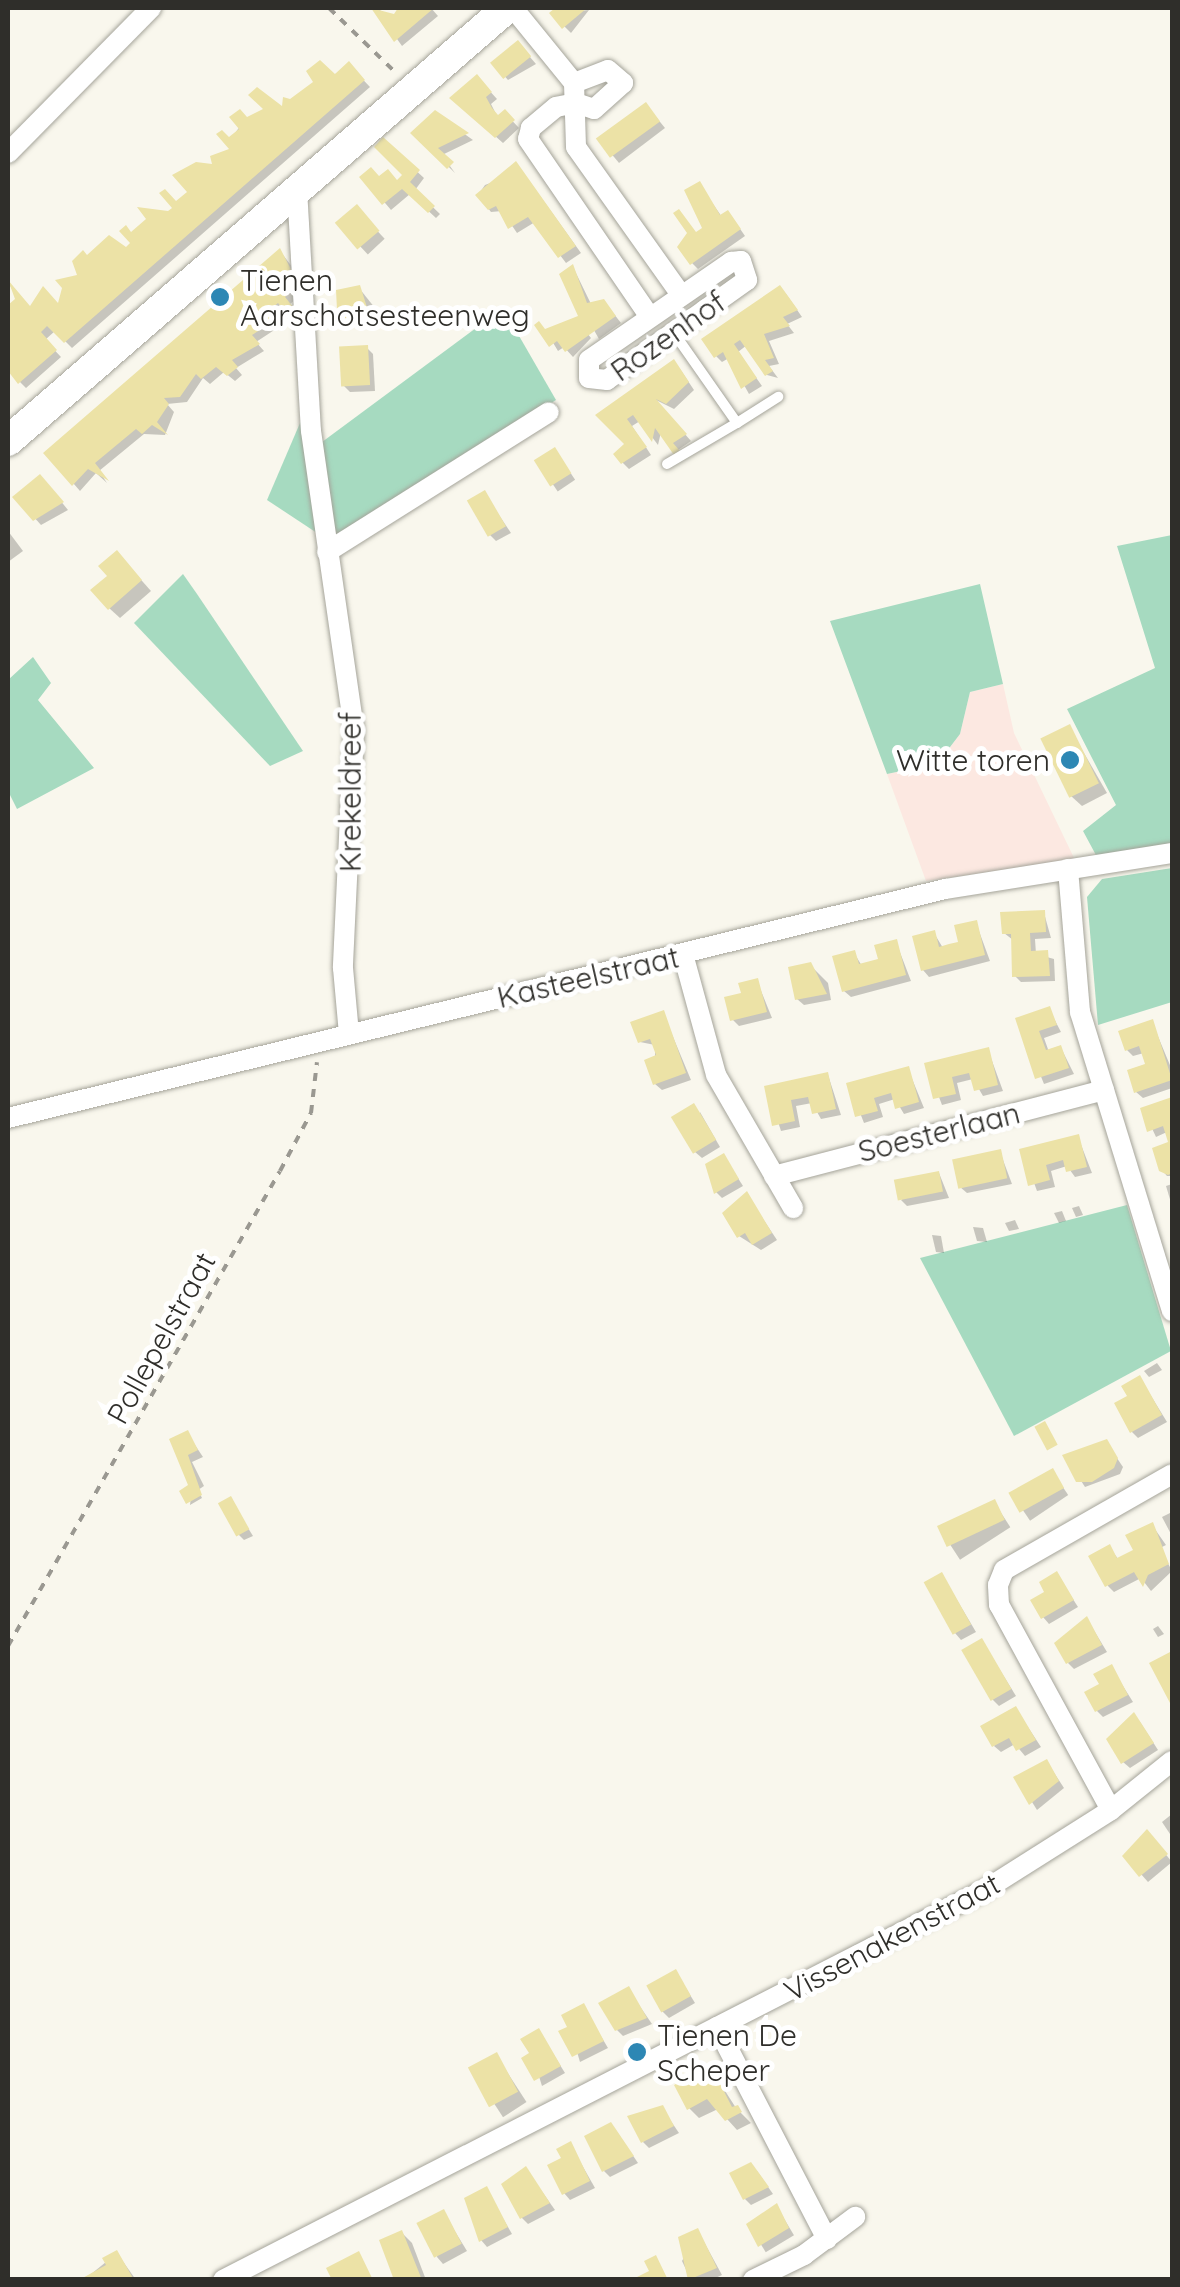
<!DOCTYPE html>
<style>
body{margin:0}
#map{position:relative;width:1180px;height:2287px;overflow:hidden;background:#f9f7ed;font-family:Quicksand,sans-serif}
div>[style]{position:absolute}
.industrial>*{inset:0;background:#fce8e1}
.green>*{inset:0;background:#a6dac0}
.shadow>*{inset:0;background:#0003;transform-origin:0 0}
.building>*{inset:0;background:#ece2a6;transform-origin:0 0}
.path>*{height:4px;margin-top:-2px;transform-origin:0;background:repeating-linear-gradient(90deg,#9a9891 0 8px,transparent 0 16px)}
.roads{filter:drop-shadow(0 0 2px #a5a49a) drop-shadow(0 0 2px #a5a49a)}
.service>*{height:10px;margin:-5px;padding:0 5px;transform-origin:5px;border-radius:5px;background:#fff}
.minor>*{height:20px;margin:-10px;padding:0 10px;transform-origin:10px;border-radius:10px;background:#fff}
.secondary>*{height:30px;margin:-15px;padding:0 15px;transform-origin:15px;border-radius:15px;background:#fff}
.dots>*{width:28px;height:28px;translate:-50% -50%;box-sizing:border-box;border:5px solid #fff;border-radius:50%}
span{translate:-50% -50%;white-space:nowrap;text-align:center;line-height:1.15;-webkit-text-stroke:10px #fff;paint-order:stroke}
.poi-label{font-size:30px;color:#2f2e2a}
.left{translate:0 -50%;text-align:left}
.right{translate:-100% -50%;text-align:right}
.street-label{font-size:30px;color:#2f2e2a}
.frame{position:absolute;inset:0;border:10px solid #2f2e2a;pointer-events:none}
</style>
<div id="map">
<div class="industrial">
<div style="clip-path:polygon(1003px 684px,1014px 733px,1075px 860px,926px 881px,887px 774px,925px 766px,947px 751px,960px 734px,970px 692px)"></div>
</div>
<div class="green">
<div style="clip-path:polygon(503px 308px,556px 400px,333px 541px,318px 445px)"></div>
<div style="clip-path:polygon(303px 416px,320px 535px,267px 500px)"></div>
<div style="clip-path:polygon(1172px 535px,1172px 843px,1097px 857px,1083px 831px,1116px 805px,1067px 709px,1155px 668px,1117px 546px)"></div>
<div style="clip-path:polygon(183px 574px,197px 594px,303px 751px,270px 766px,134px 623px)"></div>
<div style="clip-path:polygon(980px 584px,1003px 684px,970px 692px,960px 734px,947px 751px,925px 766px,887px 774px,830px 621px)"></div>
<div style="clip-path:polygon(33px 657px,51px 683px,38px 700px,94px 768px,17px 809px,8px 791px,8px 680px)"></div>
<div style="clip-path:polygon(1172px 868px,1172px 1002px,1098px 1025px,1087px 897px,1102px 879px)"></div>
<div style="clip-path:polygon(1127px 1205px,1171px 1351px,1014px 1436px,920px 1258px)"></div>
</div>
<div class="shadow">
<div style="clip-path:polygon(375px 8px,394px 17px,401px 8px,431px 8px,438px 16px,402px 46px)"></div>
<div style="clip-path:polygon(559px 8px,569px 12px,589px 10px,571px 33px,552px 14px)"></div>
<div style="clip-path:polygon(524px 50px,536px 64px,508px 80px,494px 64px)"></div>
<div style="clip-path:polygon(349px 65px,370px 87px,72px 348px,55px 331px,45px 340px,61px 357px,26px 388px,20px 382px,8px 367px,8px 308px,18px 299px,8px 282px,31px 309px,60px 307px,87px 258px,126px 250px,134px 244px,132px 234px,168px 214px,233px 150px,230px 140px,246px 118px,282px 109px)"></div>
<div style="clip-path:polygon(477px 77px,497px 99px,491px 104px,498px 118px,504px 112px,519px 128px,503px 143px,459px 104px)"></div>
<div style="clip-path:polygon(652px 112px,665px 128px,619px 163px,600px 140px)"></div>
<div style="clip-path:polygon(435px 113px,473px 140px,442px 155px,455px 173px,414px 133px)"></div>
<div style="clip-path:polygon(384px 141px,424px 178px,415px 190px,440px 214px,436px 218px,410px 194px,391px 210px,363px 177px,397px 182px,406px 175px)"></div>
<div style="clip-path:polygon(522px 171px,581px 253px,566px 263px,535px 222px,517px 233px,502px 211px,491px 212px,478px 195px,485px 185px)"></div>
<div style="clip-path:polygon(699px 184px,722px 217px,734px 220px,745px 236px,698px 269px,692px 263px,705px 229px)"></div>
<div style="left:356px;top:208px;width:42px;height:23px;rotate:47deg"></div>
<div style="clip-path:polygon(280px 251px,303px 281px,304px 292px,289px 305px,299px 316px,285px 308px,272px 319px,279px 327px,256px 342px,264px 351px,236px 368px,242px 375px,235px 381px,224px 372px,210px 384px,203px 378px,187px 402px,167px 404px,174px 412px,165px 435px,144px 434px,99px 471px,107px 483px,96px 473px,80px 491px,47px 453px)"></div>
<div style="clip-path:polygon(573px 267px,591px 304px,610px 309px,621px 323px,599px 339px,562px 274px)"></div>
<div style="clip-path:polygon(359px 288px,375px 308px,375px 323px,354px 324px,339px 308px)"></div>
<div style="clip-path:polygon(786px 294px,802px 317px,787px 324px,794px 333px,769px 341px,779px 364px,769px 366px,778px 378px,767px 375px,747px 345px,738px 352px,762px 386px,749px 394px,729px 358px,722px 362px,716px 356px)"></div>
<div style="clip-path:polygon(576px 319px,591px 338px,573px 357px,564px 347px,558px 351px,546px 331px)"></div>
<div style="clip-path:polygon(367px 348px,373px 354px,375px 391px,350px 392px,344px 386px)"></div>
<div style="clip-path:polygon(680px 369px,694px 390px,674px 409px,654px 399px,691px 441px,678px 450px,661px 432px,658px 445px,640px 421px,632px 426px,651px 455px,629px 469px,622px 462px,628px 444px,599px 415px)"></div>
<div style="left:555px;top:450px;width:36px;height:21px;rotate:56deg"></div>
<div style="clip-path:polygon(46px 483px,68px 510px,41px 525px,16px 497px)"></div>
<div style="clip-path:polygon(484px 493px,511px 533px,496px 541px,490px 535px)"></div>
<div style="clip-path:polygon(8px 531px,23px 551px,8px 562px)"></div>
<div style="clip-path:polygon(127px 564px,151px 591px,120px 618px,109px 608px)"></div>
<div style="clip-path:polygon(1069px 727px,1107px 793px,1082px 806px,1071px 796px)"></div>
<div style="clip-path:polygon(1044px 913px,1051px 938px,1035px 939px,1036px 954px,1054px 959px,1055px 981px,1021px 982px,1015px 976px,1013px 940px,1004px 933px)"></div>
<div style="clip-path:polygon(976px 923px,990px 961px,929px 977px,923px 970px,934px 933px,943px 948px,961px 944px)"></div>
<div style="clip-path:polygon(896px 942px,911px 981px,851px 997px,844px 991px,854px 953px,862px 966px,881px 961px)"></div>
<div style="clip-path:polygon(810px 965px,828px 983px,831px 1000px,804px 1005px,797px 999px)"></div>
<div style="clip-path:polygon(757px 981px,772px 1018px,739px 1026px,733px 1020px)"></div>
<div style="clip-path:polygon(1049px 1009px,1061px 1032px,1044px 1038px,1049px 1052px,1061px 1048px,1074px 1074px,1044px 1084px,1018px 1020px)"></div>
<div style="clip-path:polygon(663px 1013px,691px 1080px,662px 1090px,655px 1084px,655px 1045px,640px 1042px)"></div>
<div style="clip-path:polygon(1152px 1022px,1172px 1070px,1172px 1088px,1143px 1098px,1136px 1092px,1148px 1066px,1144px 1053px,1133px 1056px,1127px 1050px)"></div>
<div style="clip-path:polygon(988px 1050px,1003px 1091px,983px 1096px,973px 1079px,957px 1083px,961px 1100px,942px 1105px,927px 1065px)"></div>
<div style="clip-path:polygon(908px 1069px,924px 1108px,904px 1114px,895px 1099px,879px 1104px,883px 1117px,864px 1123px,849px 1085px)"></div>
<div style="clip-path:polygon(828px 1075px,841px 1115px,821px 1119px,812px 1103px,796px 1106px,800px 1127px,781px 1131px,767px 1088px)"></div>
<div style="clip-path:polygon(1172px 1100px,1172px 1176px,1167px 1176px,1161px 1169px,1171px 1144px,1167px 1132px,1156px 1137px,1143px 1109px)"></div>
<div style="clip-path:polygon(700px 1112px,720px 1147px,702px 1158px,695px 1152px)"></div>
<div style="clip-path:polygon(1078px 1137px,1092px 1173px,1075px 1177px,1067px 1166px,1051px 1171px,1055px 1187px,1037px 1191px,1022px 1150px)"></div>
<div style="clip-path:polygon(1000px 1152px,1012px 1184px,967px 1193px,960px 1187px)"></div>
<div style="clip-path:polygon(724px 1156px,743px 1186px,722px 1198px,716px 1192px)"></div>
<div style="clip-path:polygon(939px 1173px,949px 1198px,907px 1206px,901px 1200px)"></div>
<div style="clip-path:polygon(1172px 1184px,1172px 1206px,1166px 1186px)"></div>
<div style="clip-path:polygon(747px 1195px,777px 1240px,761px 1250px,739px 1236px)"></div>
<div style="clip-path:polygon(1079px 1206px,1083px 1215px,1076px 1217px,1072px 1208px)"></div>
<div style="clip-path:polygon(1062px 1211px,1066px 1221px,1059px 1223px,1054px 1213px)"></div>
<div style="clip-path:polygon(1015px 1220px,1019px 1229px,1009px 1231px,1005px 1223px)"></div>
<div style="clip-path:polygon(973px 1227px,983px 1228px,987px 1242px,977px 1241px)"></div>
<div style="clip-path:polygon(932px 1235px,941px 1236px,944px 1253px,936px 1252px)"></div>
<div style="clip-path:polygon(1157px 1363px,1162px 1370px,1149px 1377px,1144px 1371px)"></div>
<div style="clip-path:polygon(1140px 1378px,1167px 1422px,1138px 1438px,1132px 1432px,1130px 1397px)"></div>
<div style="clip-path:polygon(187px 1433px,203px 1457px,192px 1462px,204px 1486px,198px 1490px,202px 1498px,190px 1505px,192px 1487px,172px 1440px)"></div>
<div style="clip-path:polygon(1106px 1442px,1123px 1467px,1120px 1474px,1085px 1487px,1065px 1456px)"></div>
<div style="left:1052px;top:1471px;width:29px;height:46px;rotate:56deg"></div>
<div style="clip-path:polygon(230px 1499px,253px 1536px,244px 1540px,238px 1534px)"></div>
<div style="left:994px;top:1502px;width:30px;height:60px;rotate:57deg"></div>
<div style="clip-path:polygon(1172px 1512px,1172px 1536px,1162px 1517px)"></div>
<div style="clip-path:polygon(1152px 1525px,1166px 1545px,1160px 1548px,1172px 1571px,1151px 1591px,1141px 1578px,1114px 1592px,1108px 1586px,1109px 1547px,1119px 1560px,1136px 1551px)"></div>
<div style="clip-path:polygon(1057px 1574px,1078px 1607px,1049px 1624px,1043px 1617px)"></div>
<div style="clip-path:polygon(942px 1575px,976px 1632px,961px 1640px,955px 1633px)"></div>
<div style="clip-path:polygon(1087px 1619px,1107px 1652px,1074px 1669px,1068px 1663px)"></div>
<div style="clip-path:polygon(1158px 1626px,1164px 1634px,1158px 1637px,1153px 1629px)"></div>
<div style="clip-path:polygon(982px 1641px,1016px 1696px,999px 1706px,993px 1700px)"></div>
<div style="clip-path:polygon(1111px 1667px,1133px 1702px,1103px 1717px,1097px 1711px)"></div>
<div style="clip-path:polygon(1016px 1709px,1041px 1747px,1025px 1756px,1015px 1744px,1001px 1752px,994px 1746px)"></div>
<div style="clip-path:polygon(1140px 1722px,1158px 1750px,1130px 1768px,1123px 1762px)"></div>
<div style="clip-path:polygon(1047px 1762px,1064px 1788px,1037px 1810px,1017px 1778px)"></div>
<div style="clip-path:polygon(1172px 1814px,1172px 1837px,1162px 1822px)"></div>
<div style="clip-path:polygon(1153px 1839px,1172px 1862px,1148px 1882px,1125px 1856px)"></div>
<div style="clip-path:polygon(676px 1972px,695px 2003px,669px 2018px,662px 2011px)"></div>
<div style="clip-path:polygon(628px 1989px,652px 2024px,623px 2036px,617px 2030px)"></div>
<div style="clip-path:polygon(583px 2006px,608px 2048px,580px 2062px,570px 2028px)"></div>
<div style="clip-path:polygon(539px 2031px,565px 2073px,542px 2086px,532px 2054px)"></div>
<div style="left:496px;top:2055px;width:56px;height:28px;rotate:57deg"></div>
<div style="clip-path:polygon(711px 2069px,736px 2108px,751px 2123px,737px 2130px,718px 2109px,699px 2118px,689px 2108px)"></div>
<div style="clip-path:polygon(662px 2108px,679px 2133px,649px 2148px,643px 2142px)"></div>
<div style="clip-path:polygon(617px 2132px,638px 2163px,610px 2177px,604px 2171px)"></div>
<div style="clip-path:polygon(570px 2144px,595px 2188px,570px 2200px,564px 2193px)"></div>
<div style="clip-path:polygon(526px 2169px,555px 2210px,528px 2224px,522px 2218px)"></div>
<div style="clip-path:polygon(757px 2171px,773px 2194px,751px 2205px,745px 2199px)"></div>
<div style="clip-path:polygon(486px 2189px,512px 2234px,487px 2247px,481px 2240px)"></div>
<div style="left:777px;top:2207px;width:33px;height:33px;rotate:59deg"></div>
<div style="clip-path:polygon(443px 2212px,467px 2251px,443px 2264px,437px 2257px)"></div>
<div style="clip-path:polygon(698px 2231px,722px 2275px,711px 2280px,691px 2280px,682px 2261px)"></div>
<div style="clip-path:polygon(402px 2233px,412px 2243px,426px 2280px,397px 2280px)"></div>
<div style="clip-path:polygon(117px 2253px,136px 2280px,85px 2280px,85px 2279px)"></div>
</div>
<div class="building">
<div style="clip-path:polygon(371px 8px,394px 14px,398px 8px,434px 8px,394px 42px)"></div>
<div style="clip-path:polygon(555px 8px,587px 8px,562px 29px,549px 13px)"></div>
<div style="left:518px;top:40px;width:21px;height:36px;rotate:51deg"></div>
<div style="clip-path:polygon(320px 60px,335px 74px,349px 61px,365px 80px,64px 343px,47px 326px,41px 332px,57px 350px,18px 384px,8px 371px,8px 305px,15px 299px,8px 280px,30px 306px,43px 286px,58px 303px,62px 288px,55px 280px,77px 275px,72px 261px,83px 250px,87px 255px,109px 235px,126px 247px,130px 243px,119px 231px,126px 225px,131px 232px,146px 219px,137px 207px,168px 211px,172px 208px,159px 193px,165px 189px,176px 201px,187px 192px,172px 175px,196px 162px,212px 164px,210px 156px,229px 149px,216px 134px,222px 130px,229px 137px,239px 129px,229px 117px,240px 109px,247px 117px,263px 109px,248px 95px,257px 87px,282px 106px,283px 97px,290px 99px,313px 82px,306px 71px)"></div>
<div style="clip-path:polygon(477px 74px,492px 92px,486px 97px,492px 108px,498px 115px,505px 109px,515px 120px,495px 138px,449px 98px)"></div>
<div style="left:646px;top:102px;width:24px;height:62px;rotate:54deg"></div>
<div style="clip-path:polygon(435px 110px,469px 133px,438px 148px,454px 162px,447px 169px,410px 133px)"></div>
<div style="clip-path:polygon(383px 137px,420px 170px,410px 182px,435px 206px,428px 213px,402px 189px,382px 205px,359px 177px,371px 167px,379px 176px,388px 169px,397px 180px,402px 175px,374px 147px)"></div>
<div style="clip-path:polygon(516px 161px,576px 246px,558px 258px,528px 217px,508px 229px,496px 206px,488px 210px,475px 195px)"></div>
<div style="clip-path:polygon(700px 181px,720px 215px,728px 210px,741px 229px,690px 265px,677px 247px,687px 233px,673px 213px,679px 209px,696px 232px,702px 228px,684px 190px)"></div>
<div style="left:357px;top:204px;width:35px;height:29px;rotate:50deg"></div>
<div style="clip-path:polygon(280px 248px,299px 285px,285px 297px,294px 308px,287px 314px,278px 303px,268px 311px,275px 320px,252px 335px,260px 344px,232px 360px,238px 367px,227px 376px,216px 367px,201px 379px,196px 374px,180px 397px,164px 398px,169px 404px,157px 422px,168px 435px,152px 425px,142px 434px,136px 429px,95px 463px,109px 481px,88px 469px,72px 486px,43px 453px)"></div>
<div style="clip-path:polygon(573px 264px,587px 303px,604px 299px,616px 316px,565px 352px,557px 341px,549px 347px,534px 325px,539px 321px,545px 329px,578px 316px,559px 274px)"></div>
<div style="clip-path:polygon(360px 285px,370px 317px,345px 318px,345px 309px,337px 310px,336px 290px)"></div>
<div style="clip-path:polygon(780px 285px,798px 310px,783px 317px,790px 326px,764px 334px,774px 358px,765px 360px,773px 371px,765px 376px,740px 340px,734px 344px,757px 378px,741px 389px,723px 352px,714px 358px,701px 339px)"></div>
<div style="left:368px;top:345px;width:40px;height:29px;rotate:87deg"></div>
<div style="clip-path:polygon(674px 359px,689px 382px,666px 404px,656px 399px,687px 434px,673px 443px,680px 451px,674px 455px,655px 428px,652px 442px,633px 415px,627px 419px,647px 447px,621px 464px,613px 454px,624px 444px,595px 415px)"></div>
<div style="left:555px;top:447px;width:31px;height:25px;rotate:58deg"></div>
<div style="clip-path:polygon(40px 474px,64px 502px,33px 521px,12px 497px)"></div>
<div style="left:485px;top:490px;width:42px;height:21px;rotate:60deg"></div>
<div style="clip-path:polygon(117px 550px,142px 580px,108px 610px,90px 590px,107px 576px,98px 566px)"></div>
<div style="left:1070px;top:724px;width:66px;height:33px;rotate:64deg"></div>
<div style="clip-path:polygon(1045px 910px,1046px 932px,1030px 933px,1031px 951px,1048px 950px,1050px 976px,1012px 977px,1011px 934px,1002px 934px,1000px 912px)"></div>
<div style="clip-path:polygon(977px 920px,985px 955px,921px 971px,912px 936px,935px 930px,939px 947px,949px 944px,958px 942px,954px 925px)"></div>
<div style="clip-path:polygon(897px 939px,906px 975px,842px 992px,832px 956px,855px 950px,859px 964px,878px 959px,874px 945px)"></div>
<div style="clip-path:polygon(811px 962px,827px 994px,795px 1000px,788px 967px)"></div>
<div style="clip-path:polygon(758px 978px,767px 1012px,730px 1021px,724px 997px,741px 993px,738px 983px)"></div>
<div style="clip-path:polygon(1050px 1006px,1057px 1025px,1039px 1031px,1046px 1050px,1061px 1045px,1069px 1068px,1035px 1079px,1015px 1018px)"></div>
<div style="clip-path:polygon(664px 1010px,686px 1073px,653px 1085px,644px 1060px,656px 1055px,650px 1039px,638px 1043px,630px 1022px)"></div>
<div style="clip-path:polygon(1153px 1019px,1172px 1080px,1134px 1093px,1127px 1070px,1145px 1064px,1139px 1046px,1125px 1051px,1118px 1031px)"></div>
<div style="clip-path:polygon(989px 1047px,998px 1085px,974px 1091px,969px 1073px,952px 1077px,956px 1094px,933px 1099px,924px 1063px)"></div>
<div style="clip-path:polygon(909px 1066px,919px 1102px,895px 1109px,891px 1093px,874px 1098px,878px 1111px,855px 1117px,846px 1083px)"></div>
<div style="clip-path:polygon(828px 1072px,836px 1109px,812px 1114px,808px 1097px,791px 1100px,795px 1121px,772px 1126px,764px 1086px)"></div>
<div style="clip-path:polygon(1172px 1097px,1172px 1173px,1168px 1175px,1159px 1171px,1152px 1148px,1168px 1142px,1163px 1126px,1147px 1132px,1140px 1108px)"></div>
<div style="left:694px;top:1103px;width:43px;height:27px;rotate:59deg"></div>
<div style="clip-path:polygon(1079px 1134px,1087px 1167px,1066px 1172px,1063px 1160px,1046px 1165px,1050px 1180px,1028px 1186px,1019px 1149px)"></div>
<div style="left:1001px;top:1149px;width:30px;height:50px;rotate:78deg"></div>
<div style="clip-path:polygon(724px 1153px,739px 1179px,714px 1194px,705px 1164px)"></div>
<div style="left:939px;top:1171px;width:21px;height:46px;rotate:79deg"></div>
<div style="clip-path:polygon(747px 1191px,772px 1233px,752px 1245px,745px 1233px,737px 1238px,722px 1213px)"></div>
<div style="clip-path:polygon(1140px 1375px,1162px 1415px,1130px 1433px,1114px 1403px,1127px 1396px,1121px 1386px)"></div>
<div style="left:1045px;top:1421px;width:27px;height:12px;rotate:62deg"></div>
<div style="clip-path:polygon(188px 1430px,198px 1450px,188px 1455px,202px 1495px,186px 1504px,179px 1491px,188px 1485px,169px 1439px)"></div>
<div style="clip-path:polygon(1107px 1439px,1118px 1458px,1114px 1468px,1092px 1482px,1076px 1482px,1062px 1455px)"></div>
<div style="left:1053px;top:1468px;width:23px;height:51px;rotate:61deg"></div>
<div style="left:231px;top:1496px;width:38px;height:15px;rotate:61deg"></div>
<div style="left:995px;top:1499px;width:23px;height:64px;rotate:65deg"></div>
<div style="clip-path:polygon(1153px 1522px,1169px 1564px,1148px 1575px,1143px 1587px,1134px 1572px,1105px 1587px,1088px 1556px,1110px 1544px,1117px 1558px,1133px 1550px,1125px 1535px)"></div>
<div style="clip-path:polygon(1057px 1571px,1074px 1600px,1041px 1619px,1030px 1600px,1044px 1592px,1039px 1582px)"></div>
<div style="left:942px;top:1572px;width:60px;height:21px;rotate:61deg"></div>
<div style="clip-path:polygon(1087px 1616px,1102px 1645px,1066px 1664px,1054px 1643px)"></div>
<div style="left:982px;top:1638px;width:59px;height:24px;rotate:60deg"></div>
<div style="clip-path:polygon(1172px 1651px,1172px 1701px,1170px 1703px,1149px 1663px)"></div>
<div style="clip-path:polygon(1112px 1664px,1128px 1695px,1095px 1712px,1084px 1692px,1099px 1684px,1093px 1674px)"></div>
<div style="clip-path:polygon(1016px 1706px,1036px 1740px,1016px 1751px,1009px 1738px,992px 1747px,980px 1726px)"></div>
<div style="clip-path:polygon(1134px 1712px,1154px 1743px,1121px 1764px,1106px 1739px)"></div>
<div style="clip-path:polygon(1047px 1759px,1059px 1781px,1029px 1805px,1013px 1777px)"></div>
<div style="clip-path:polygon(1147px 1829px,1168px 1854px,1139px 1877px,1122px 1856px)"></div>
<div style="left:676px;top:1969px;width:31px;height:34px;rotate:61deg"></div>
<div style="clip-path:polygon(629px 1986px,647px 2018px,615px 2031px,598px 2003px)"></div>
<div style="clip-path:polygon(584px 2003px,604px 2041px,572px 2057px,558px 2031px,567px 2027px,561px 2015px)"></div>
<div style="clip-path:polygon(539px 2028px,561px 2066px,534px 2081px,521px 2058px,529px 2053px,520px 2039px)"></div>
<div style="left:497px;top:2052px;width:45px;height:33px;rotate:62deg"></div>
<div style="clip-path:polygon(711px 2066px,732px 2107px,738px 2105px,742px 2112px,725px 2121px,707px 2099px,687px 2110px,674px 2085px)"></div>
<div style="clip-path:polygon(663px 2105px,674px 2126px,641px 2143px,627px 2116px)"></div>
<div style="clip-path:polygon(611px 2122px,634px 2156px,602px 2172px,584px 2136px)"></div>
<div style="clip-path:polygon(571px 2141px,590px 2181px,562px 2195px,547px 2165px,561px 2158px,556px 2149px)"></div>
<div style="clip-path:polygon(751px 2162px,769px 2187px,743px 2200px,729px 2173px)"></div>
<div style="clip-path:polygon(526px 2166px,550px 2203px,520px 2219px,501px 2184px)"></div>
<div style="clip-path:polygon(487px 2186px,508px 2227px,479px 2242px,464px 2198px)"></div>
<div style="clip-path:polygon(777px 2203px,789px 2228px,758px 2247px,746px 2224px)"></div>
<div style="left:444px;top:2209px;width:39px;height:31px;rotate:63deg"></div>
<div style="clip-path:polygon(698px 2228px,717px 2268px,688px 2280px,678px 2237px)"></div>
<div style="clip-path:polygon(402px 2230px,422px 2280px,394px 2280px,379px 2240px)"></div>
<div style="clip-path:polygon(117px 2250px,134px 2280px,79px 2280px,106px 2265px,102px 2258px)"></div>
<div style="clip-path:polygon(359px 2251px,372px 2278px,332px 2280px,326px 2268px)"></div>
<div style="clip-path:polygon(656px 2255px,668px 2280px,631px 2280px,649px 2271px,644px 2261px)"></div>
</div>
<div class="path">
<div style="left:329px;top:8px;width:95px;rotate:44.1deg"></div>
<div style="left:8px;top:1646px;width:547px;rotate:-60.2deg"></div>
<div style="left:280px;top:1171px;width:66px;rotate:-61.9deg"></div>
<div style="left:311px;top:1113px;width:51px;rotate:-83.3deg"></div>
</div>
<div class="roads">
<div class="service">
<div style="left:737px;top:423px;width:49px;rotate:-32.4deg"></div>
<div style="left:667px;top:464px;width:81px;rotate:-30.4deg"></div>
<div style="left:737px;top:423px;width:110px;rotate:-125deg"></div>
</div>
<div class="minor">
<div style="left:513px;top:8px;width:97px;rotate:50.9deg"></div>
<div style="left:574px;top:83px;width:64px;rotate:88.2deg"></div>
<div style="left:576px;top:147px;width:181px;rotate:54.6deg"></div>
<div style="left:574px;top:83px;width:36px;rotate:-21deg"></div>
<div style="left:608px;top:70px;width:20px;rotate:41deg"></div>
<div style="left:623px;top:83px;width:39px;rotate:138deg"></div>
<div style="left:594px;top:109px;width:19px;rotate:-162deg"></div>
<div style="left:576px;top:103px;width:20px;rotate:169deg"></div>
<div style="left:556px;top:107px;width:33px;rotate:140deg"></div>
<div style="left:531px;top:128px;width:11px;rotate:105deg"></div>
<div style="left:528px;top:139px;width:216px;rotate:55.6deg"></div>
<div style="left:8px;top:153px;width:204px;rotate:-45.4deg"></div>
<div style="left:297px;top:189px;width:242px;rotate:86.7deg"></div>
<div style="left:311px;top:431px;width:303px;rotate:81.8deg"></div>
<div style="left:354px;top:731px;width:237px;rotate:92.7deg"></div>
<div style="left:343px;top:968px;width:66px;rotate:84.8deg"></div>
<div style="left:741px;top:261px;width:20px;rotate:72deg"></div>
<div style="left:747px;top:280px;width:172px;rotate:144.5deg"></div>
<div style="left:607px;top:380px;width:18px;rotate:-174deg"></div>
<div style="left:589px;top:378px;width:18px;rotate:-90deg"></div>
<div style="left:589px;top:360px;width:173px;rotate:-34.6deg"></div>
<div style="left:731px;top:262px;width:10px;rotate:-6deg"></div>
<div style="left:327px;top:552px;width:262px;rotate:-32.2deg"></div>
<div style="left:1068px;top:869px;width:144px;rotate:85.2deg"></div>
<div style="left:1080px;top:1012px;width:313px;rotate:72.9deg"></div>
<div style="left:683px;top:954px;width:125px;rotate:74.7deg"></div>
<div style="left:716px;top:1075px;width:154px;rotate:59.9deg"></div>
<div style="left:8px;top:1118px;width:965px;rotate:-13.73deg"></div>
<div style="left:945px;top:889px;width:230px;rotate:-9deg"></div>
<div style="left:774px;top:1176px;width:341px;rotate:-14.6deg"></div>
<div style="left:1111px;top:1810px;width:234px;rotate:-118.6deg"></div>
<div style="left:999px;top:1605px;width:20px;rotate:-93deg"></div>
<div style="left:998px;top:1585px;width:16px;rotate:-68deg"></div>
<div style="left:1004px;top:1570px;width:193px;rotate:-29.7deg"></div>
<div style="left:717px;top:2027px;width:239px;rotate:62.6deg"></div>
<div style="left:223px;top:2280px;width:854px;rotate:-27.11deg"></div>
<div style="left:983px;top:1891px;width:151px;rotate:-32.3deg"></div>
<div style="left:1111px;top:1810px;width:78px;rotate:-38.8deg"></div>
<div style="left:753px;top:2280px;width:57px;rotate:-26.1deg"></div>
<div style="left:804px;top:2255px;width:64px;rotate:-36.7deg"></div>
</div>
<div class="secondary">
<div style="left:8px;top:441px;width:661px;rotate:-40.95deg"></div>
</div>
</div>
<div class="dots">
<div style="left:220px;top:297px;background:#2d87b4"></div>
<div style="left:1070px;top:760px;background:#2d87b4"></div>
<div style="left:637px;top:2052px;background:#2d87b4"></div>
</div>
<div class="poi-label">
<span class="left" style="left:240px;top:297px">Tienen<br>Aarschotsesteenweg</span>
<span class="right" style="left:1050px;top:760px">Witte toren</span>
<span class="left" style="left:657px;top:2052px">Tienen De<br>Scheper</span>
</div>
<div class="street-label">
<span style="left:668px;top:336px;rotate:-35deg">Rozenhof</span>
<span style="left:350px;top:792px;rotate:-90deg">Krekeldreef</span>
<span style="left:588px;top:977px;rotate:-13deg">Kasteelstraat</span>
<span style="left:939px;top:1132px;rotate:-14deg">Soesterlaan</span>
<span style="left:161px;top:1338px;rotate:-61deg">Pollepelstraat</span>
<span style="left:892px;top:1937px;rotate:-28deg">Vissenakenstraat</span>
</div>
<div class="frame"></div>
</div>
